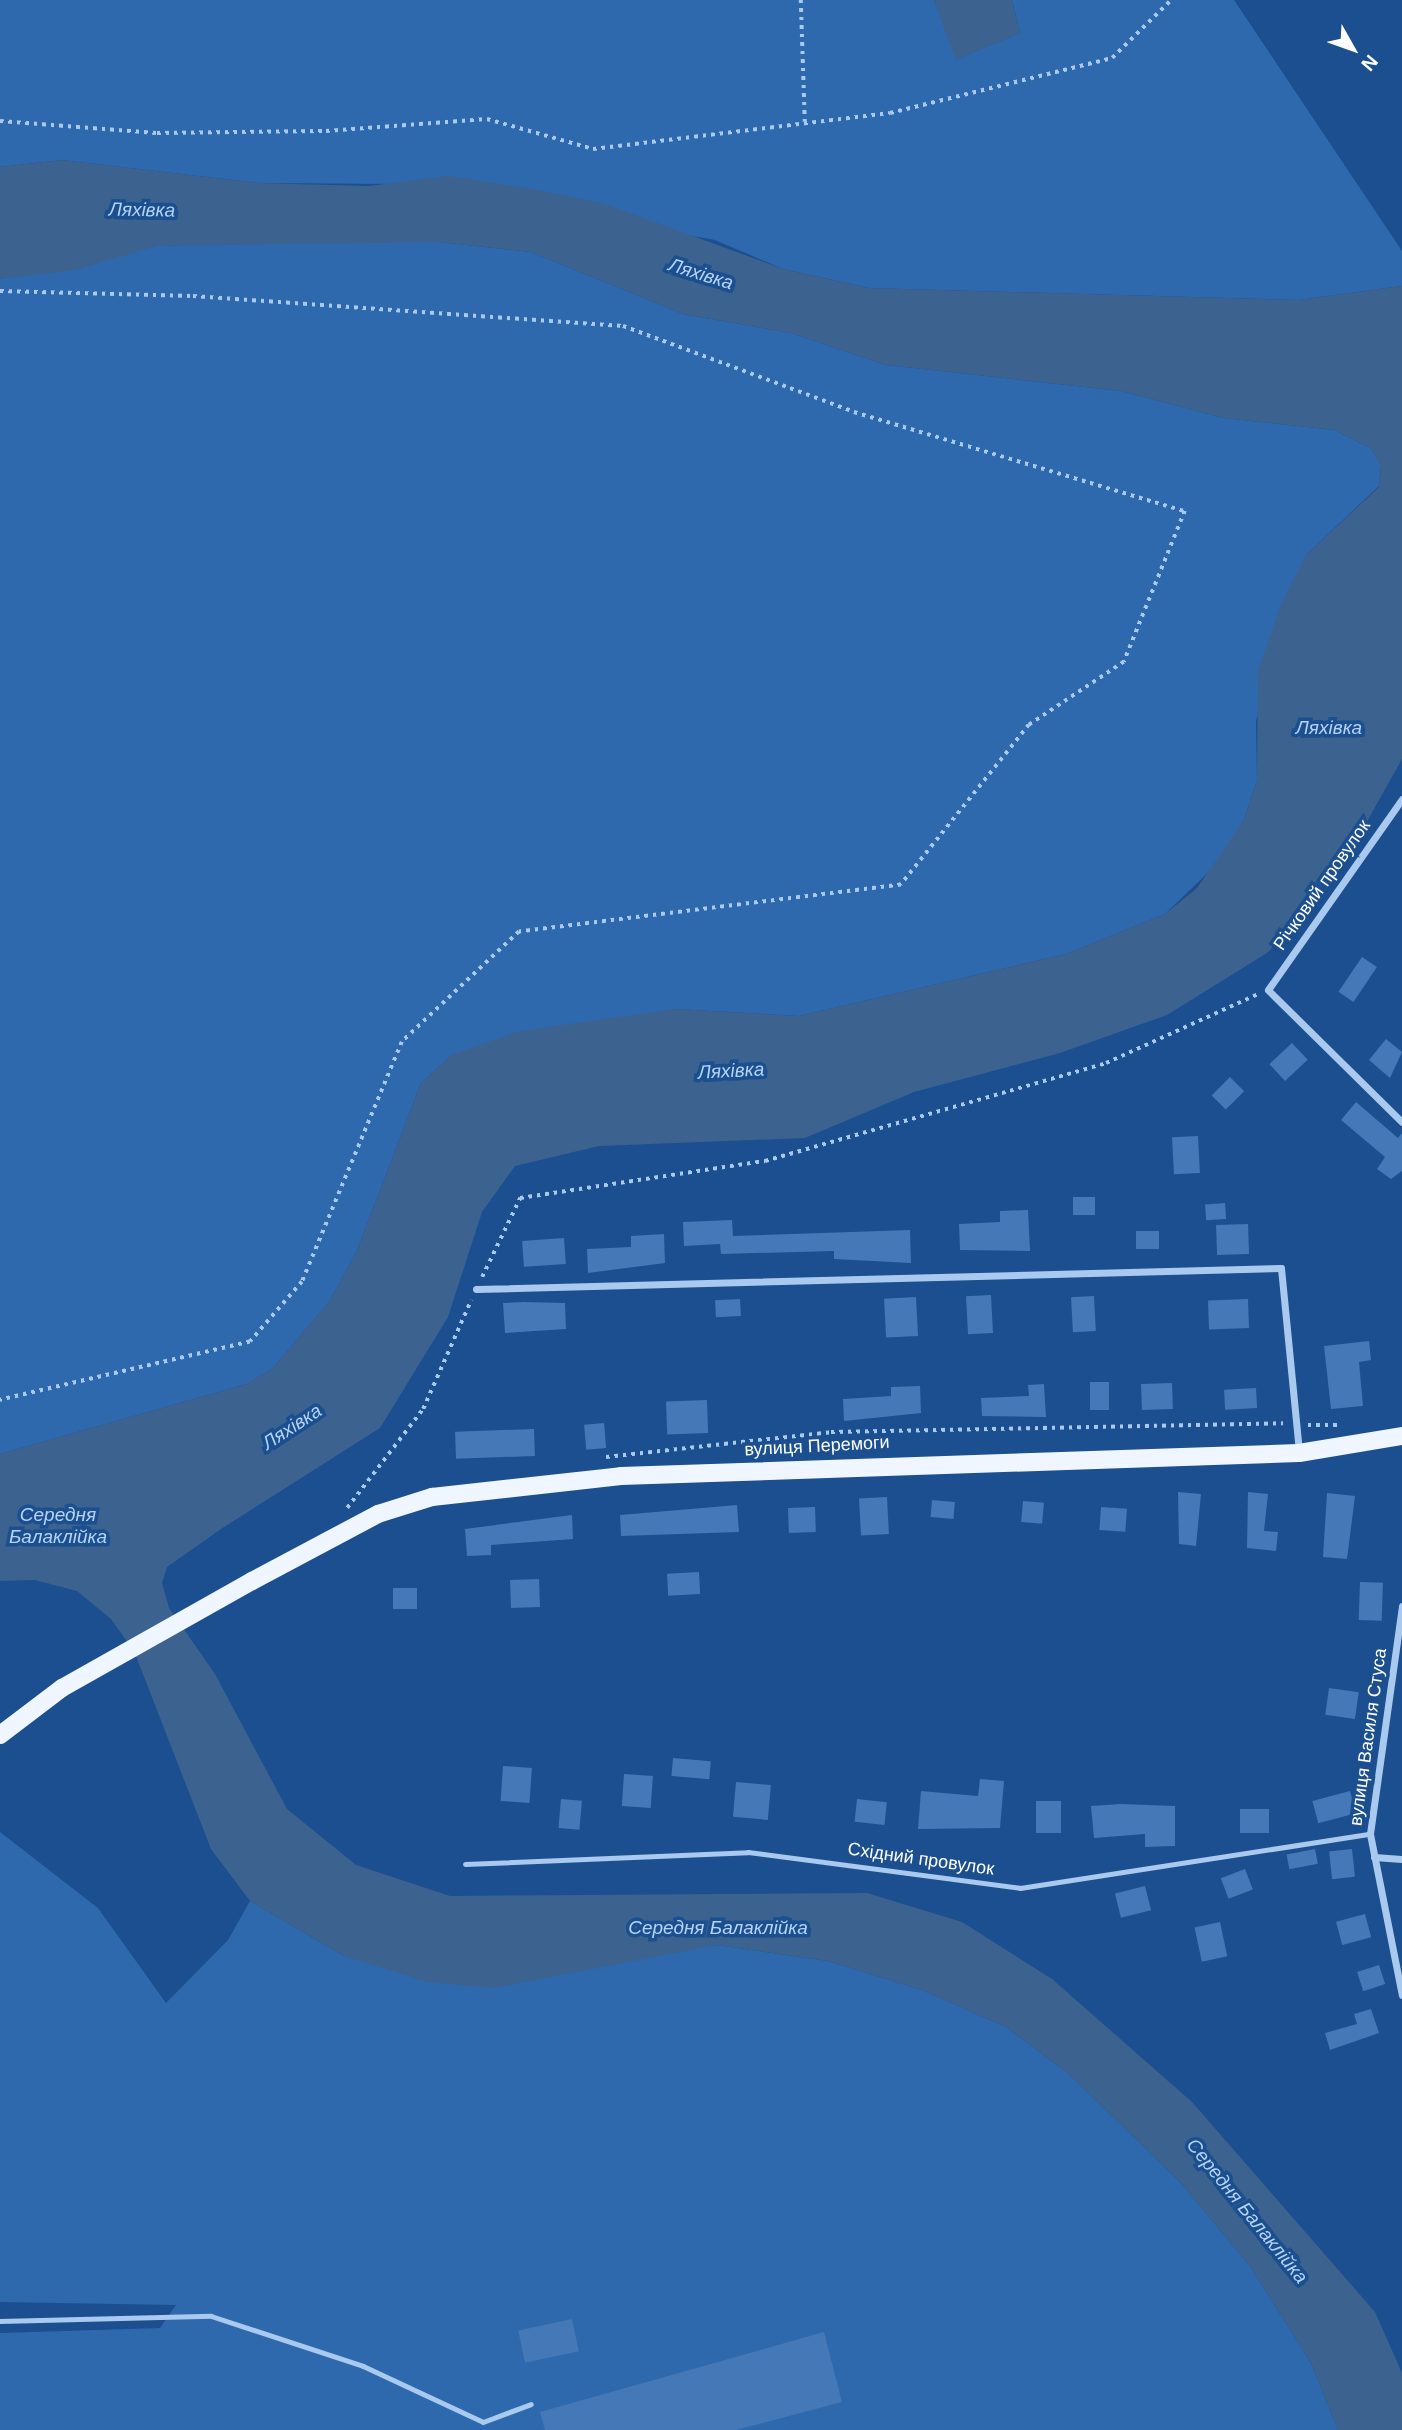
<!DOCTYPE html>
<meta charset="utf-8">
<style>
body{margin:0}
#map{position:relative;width:1402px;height:2430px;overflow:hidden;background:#1b4f8f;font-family:Helvetica,sans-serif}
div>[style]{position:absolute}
.green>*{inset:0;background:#2e69ad}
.water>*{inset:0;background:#3c6290}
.building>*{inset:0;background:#4478b7;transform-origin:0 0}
.path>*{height:3.5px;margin-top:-1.75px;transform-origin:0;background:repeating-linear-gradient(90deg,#a9c9ee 0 3.5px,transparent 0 8.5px)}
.service>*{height:5px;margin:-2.5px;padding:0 2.5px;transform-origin:2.5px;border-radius:2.5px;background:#a9c9ee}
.minor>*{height:7px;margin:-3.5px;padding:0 3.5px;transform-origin:3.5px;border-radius:3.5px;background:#a9c9ee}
.primary>*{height:18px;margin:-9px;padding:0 9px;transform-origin:9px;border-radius:9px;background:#f0f6ff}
span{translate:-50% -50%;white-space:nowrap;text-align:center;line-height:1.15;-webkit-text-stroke:7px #1b4f8f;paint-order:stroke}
.street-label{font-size:18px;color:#fff}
.water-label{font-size:19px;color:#b5d3f5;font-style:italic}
.north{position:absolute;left:1318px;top:14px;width:70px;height:70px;-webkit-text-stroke:5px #1b4f8f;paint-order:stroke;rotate:130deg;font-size:19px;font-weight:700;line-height:28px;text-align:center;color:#fff}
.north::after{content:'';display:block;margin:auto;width:24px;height:32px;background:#fff;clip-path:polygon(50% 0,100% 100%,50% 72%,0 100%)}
</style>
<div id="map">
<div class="green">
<div style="clip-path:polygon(0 0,934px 0,957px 59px,1020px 33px,1012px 0,1234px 0,1402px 251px,1402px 286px,1298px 300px,869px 288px,783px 269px,715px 240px,392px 184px,259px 183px,62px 160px,0 167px)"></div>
<div style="clip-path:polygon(288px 242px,439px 242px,531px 252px,683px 314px,791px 333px,886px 365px,1121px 391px,1224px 418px,1334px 430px,1372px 449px,1381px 466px,1379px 486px,1306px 555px,1256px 721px,1257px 780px,1244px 820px,1219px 862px,1165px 914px,1066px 954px,799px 1016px,676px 1009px,453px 1054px,421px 1083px,356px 1253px,329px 1302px,273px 1368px,247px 1384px,0 1454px,0 279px,156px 246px)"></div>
<div style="clip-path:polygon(0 1832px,98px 1908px,166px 2003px,228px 1940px,250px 1901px,344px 1956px,615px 1960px,717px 1945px,828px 1961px,922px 1990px,1006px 2027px,1068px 2073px,1181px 2183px,1250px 2266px,1311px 2363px,1338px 2430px,0 2430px,0 2333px,160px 2328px,176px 2305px,0 2302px)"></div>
</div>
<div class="water">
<div style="clip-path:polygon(934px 0,1012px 0,1020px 33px,956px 60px)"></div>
<div style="clip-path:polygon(62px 160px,259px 183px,369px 186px,447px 176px,527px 188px,603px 203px,783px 269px,869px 288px,1298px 300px,1402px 286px,1402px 759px,1365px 825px,1290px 929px,1267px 953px,1167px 1015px,1060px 1053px,914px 1092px,805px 1138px,599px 1146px,515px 1166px,482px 1212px,448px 1317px,380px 1428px,221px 1529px,167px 1567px,162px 1583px,169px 1608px,215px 1674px,287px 1809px,356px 1865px,450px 1896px,867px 1893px,962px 1922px,1052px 1979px,1192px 2102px,1375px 2312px,1402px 2373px,1402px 2430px,1338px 2430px,1311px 2363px,1250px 2266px,1181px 2183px,1068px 2073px,1006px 2027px,922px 1990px,828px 1961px,717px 1945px,494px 1988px,427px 1982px,344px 1956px,250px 1901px,211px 1849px,134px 1651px,111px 1619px,77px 1591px,35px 1580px,0 1581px,0 1454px,247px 1384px,273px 1368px,329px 1302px,356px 1253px,421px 1083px,453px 1054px,520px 1031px,676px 1009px,799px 1016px,1066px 954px,1165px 914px,1197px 888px,1244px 820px,1257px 780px,1258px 671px,1281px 604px,1306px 555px,1379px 487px,1381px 467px,1372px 449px,1334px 430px,1224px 418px,1121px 391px,886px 365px,791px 333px,683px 314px,531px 252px,439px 242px,156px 246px,76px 270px,0 279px,0 167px)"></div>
</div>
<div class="building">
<div style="left:1362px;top:957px;width:18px;height:42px;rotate:34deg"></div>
<div style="clip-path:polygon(1386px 1039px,1402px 1052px,1390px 1078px,1369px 1060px)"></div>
<div style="left:1292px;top:1043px;width:23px;height:31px;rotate:47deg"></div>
<div style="left:1230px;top:1077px;width:20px;height:26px;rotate:45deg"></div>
<div style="clip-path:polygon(1356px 1102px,1398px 1138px,1402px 1133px,1402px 1171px,1391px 1179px,1377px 1169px,1385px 1157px,1341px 1120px)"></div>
<div style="left:1198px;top:1136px;width:37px;height:26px;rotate:87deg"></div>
<div style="left:1095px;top:1197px;width:18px;height:22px;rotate:90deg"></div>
<div style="left:1225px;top:1203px;width:16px;height:20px;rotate:86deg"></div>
<div style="clip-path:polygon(1028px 1210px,1030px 1251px,960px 1250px,959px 1224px,1000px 1222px,1000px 1211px)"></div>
<div style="clip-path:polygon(732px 1220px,733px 1236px,910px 1230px,911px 1263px,834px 1259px,834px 1251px,721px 1254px,720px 1244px,684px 1246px,683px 1222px)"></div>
<div style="left:1248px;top:1224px;width:30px;height:32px;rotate:88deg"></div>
<div style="left:1159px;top:1231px;width:18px;height:23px;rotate:90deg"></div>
<div style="clip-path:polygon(664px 1234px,665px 1263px,588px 1273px,587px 1249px,631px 1247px,631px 1236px)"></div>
<div style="left:564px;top:1238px;width:26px;height:42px;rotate:86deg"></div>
<div style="left:991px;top:1295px;width:38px;height:25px;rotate:87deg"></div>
<div style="left:1094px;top:1296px;width:35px;height:23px;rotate:87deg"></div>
<div style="left:916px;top:1297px;width:39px;height:32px;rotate:87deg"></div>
<div style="left:740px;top:1299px;width:17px;height:25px;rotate:87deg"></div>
<div style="left:1248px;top:1299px;width:29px;height:40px;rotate:88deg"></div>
<div style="clip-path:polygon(524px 1302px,565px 1303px,566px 1329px,505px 1333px,503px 1303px)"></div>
<div style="clip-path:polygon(1369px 1341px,1371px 1360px,1359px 1362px,1363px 1406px,1331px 1409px,1324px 1346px)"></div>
<div style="left:1090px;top:1382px;width:19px;height:28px"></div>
<div style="left:1172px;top:1383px;width:26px;height:31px;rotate:88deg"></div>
<div style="clip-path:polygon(1044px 1384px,1046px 1417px,982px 1416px,981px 1398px,1029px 1396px,1028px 1385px)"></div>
<div style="clip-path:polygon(920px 1386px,921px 1413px,844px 1421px,843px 1399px,891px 1396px,891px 1387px)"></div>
<div style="left:1256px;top:1388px;width:20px;height:32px;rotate:87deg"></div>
<div style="left:707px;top:1400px;width:33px;height:41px;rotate:88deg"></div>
<div style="left:604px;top:1423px;width:25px;height:20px;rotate:85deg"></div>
<div style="left:534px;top:1429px;width:27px;height:79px;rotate:88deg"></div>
<div style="clip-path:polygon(1178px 1492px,1201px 1494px,1196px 1546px,1179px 1544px)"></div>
<div style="clip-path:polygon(1248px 1492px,1268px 1494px,1264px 1531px,1278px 1532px,1276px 1551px,1247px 1548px)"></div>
<div style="clip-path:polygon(1327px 1493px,1355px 1496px,1347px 1559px,1323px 1557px)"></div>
<div style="left:887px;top:1497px;width:37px;height:28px;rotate:87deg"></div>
<div style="left:932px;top:1500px;width:23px;height:17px;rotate:5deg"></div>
<div style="left:1023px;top:1501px;width:21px;height:21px;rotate:5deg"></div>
<div style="clip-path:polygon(737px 1505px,739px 1532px,621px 1536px,620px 1515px)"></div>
<div style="left:815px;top:1507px;width:25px;height:27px;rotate:88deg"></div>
<div style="left:1101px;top:1507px;width:26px;height:23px;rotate:4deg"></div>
<div style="clip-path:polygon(572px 1515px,573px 1539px,491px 1545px,491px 1555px,467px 1556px,465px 1529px)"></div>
<div style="left:699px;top:1572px;width:22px;height:32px;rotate:87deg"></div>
<div style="left:539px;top:1579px;width:28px;height:29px;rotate:88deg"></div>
<div style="left:1360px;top:1582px;width:23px;height:38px;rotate:2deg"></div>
<div style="left:417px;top:1588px;width:21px;height:24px;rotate:90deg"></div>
<div style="left:1329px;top:1688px;width:30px;height:27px;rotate:8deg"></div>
<div style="left:673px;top:1758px;width:38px;height:18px;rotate:5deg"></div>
<div style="left:503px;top:1766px;width:29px;height:35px;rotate:4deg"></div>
<div style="left:624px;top:1774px;width:29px;height:32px;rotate:4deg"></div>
<div style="clip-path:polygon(980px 1779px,1004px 1781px,1000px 1828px,918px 1829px,921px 1791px,978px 1796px)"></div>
<div style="left:736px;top:1782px;width:35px;height:35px;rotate:5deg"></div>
<div style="left:1350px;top:1791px;width:23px;height:39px;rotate:75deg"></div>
<div style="left:561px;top:1799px;width:21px;height:29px;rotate:5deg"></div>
<div style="left:857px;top:1799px;width:30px;height:23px;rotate:6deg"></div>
<div style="left:1036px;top:1801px;width:25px;height:32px"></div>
<div style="clip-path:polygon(1121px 1804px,1175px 1806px,1175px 1846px,1145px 1847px,1145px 1834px,1094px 1838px,1091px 1806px)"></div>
<div style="left:1269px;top:1809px;width:24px;height:29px;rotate:90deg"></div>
<div style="left:1315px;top:1849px;width:15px;height:29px;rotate:79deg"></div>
<div style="left:1352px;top:1849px;width:28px;height:23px;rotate:84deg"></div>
<div style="left:1245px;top:1869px;width:22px;height:26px;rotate:69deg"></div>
<div style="left:1145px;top:1886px;width:25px;height:31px;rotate:76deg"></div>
<div style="left:1365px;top:1914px;width:24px;height:30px;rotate:75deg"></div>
<div style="left:1220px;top:1922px;width:35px;height:26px;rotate:78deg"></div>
<div style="left:1379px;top:1965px;width:20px;height:23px;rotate:72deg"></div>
<div style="clip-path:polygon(1371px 2009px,1379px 2033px,1330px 2050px,1325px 2033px,1357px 2024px,1354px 2014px)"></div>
<div style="left:572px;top:2319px;width:33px;height:55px;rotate:78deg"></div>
<div style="clip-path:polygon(824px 2332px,842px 2402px,736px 2430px,545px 2430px,540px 2412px)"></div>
</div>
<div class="path">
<div style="left:801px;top:0;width:122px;rotate:88.1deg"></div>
<div style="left:0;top:121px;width:157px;rotate:4.4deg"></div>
<div style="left:157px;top:133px;width:169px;rotate:-0.7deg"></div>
<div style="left:326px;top:131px;width:161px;rotate:-4.3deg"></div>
<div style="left:487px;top:119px;width:110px;rotate:15.8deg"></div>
<div style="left:593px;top:149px;width:299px;rotate:-6.9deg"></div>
<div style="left:890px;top:113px;width:229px;rotate:-13.9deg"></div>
<div style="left:1112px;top:58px;width:83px;rotate:-44.5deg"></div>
<div style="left:0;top:291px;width:193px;rotate:1.5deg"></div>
<div style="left:193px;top:296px;width:431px;rotate:4deg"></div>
<div style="left:623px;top:326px;width:246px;rotate:20.4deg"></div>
<div style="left:854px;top:412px;width:345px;rotate:16.7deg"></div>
<div style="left:1185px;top:511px;width:163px;rotate:112deg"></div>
<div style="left:1124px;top:662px;width:114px;rotate:146.4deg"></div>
<div style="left:1029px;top:725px;width:205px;rotate:128.7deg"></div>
<div style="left:901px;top:885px;width:385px;rotate:173deg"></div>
<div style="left:519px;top:932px;width:161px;rotate:136.8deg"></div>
<div style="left:402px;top:1042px;width:260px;rotate:112.6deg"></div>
<div style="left:302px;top:1282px;width:79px;rotate:130.9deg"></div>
<div style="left:250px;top:1342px;width:257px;rotate:166.9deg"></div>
<div style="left:482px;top:1277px;width:88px;rotate:-64.3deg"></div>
<div style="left:520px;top:1198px;width:248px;rotate:-8.6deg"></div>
<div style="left:765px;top:1161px;width:355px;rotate:-16deg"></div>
<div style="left:1106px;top:1063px;width:167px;rotate:-24.4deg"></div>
<div style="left:1308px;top:1425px;width:34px"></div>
<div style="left:606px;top:1457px;width:226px;rotate:-6.3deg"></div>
<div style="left:831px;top:1432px;width:452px;rotate:-1.1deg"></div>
<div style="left:347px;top:1508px;width:125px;rotate:-52.5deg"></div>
<div style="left:423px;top:1409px;width:119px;rotate:-66.2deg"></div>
</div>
<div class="service">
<div style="left:465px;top:1864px;width:283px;rotate:-2.4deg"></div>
<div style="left:748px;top:1852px;width:274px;rotate:7.5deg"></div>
<div style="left:1020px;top:1888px;width:354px;rotate:-8.8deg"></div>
<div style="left:0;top:2321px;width:211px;rotate:-1.4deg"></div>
<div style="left:211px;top:2316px;width:160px;rotate:18.2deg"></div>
<div style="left:363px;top:2366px;width:132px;rotate:25deg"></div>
<div style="left:483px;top:2422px;width:51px;rotate:-20.6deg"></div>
</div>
<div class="minor">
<div style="left:1402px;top:799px;width:233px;rotate:125.1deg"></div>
<div style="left:1268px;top:990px;width:188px;rotate:44.6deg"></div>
<div style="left:476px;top:1289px;width:805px;rotate:-1.49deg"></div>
<div style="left:1281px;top:1268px;width:185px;rotate:84.4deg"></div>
<div style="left:1402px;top:1606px;width:230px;rotate:98deg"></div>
<div style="left:1370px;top:1834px;width:164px;rotate:78.8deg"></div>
<div style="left:1374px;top:1857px;width:28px;rotate:4deg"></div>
</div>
<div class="primary">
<div style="left:0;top:1735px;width:78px;rotate:-37.2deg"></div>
<div style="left:62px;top:1688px;width:218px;rotate:-29.4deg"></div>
<div style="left:252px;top:1581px;width:143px;rotate:-28deg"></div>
<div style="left:378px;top:1514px;width:57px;rotate:-17.5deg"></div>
<div style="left:432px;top:1497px;width:190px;rotate:-6.3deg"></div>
<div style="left:621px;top:1476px;width:678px;rotate:-1.94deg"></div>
<div style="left:1299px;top:1453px;width:104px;rotate:-9.4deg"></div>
</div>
<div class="street-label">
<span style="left:1322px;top:885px;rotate:-55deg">Річковий провулок</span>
<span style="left:817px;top:1446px;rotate:-3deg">вулиця Перемоги</span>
<span style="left:1368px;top:1737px;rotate:-82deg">вулиця Василя Стуса</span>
<span style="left:921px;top:1859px;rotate:8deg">Східний провулок</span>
</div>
<div class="water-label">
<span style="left:142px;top:210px;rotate:1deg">Ляхівка</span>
<span style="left:701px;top:274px;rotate:17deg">Ляхівка</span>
<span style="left:1329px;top:728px">Ляхівка</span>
<span style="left:731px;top:1071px;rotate:-3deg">Ляхівка</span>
<span style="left:292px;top:1427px;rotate:-33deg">Ляхівка</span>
<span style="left:58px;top:1526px">Середня<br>Балаклійка</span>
<span style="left:718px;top:1928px">Середня Балаклійка</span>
<span style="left:1247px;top:2211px;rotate:51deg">Середня Балаклійка</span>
</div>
<div class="north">N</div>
</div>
